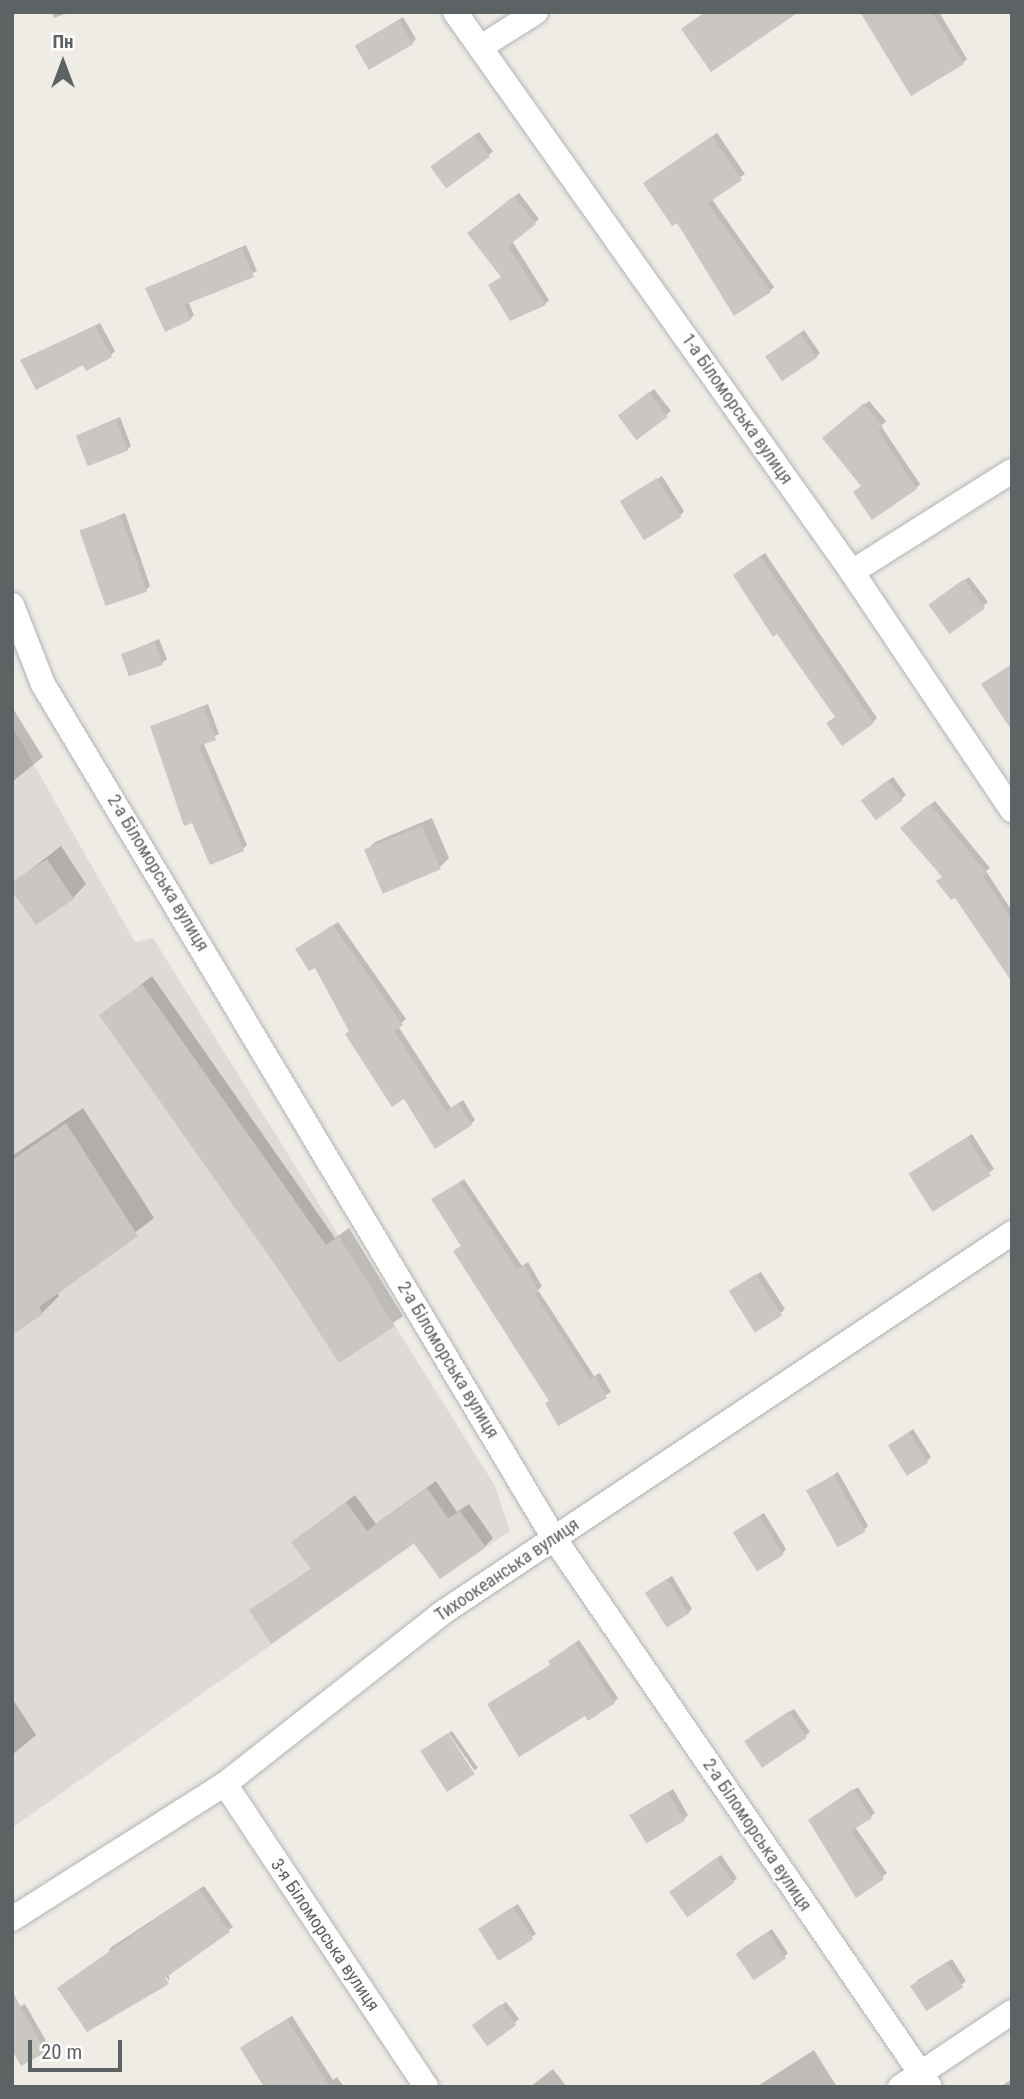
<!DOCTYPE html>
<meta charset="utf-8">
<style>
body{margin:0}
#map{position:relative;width:1024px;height:2099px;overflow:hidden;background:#efebe5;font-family:"Roboto Condensed",sans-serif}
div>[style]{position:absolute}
.industrial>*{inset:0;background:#dedad7}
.shadow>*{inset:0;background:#0003;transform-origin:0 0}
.building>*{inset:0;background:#cac6c2;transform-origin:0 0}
.roads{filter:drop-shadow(0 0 2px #b0b4b7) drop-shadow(0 0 2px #b0b4b7)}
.street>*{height:24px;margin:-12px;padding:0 12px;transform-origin:12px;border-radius:12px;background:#fff}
span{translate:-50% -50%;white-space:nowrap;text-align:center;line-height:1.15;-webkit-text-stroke:5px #fff;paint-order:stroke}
.street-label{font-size:18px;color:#5d6265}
.frame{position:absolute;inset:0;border:14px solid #5d6265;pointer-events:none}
.north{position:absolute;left:28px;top:28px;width:70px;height:70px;-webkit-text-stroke:5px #fff;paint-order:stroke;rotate:0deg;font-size:19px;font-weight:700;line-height:28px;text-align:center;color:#5d6265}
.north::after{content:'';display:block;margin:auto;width:24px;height:32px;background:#5d6265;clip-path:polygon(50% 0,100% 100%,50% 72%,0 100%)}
.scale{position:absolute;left:28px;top:2040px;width:94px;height:32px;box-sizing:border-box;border:4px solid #5d6265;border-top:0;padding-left:9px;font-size:21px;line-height:24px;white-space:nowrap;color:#5d6265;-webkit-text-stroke:5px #fff;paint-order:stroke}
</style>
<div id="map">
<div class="industrial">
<div style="clip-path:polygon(12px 726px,135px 942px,153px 938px,495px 1486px,510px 1531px,440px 1579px,414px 1544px,12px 1828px)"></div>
</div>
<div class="shadow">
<div style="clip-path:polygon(52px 12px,70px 12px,54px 18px)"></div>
<div style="clip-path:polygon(862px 12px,939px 12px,967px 59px,963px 63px)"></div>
<div style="clip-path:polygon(403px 17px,416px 39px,412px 43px,362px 42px)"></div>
<div style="left:479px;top:132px;width:24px;height:52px;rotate:54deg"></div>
<div style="clip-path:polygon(717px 133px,745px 174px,711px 198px,774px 287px,770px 291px,678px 221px,645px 183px)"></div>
<div style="clip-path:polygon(519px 193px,539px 219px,512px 241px,549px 300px,545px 304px,503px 276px,473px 229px)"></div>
<div style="clip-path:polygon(246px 245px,257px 271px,188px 301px,194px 315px,190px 319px,147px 288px)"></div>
<div style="clip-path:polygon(100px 323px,115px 351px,111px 355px,84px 363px,22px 360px)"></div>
<div style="clip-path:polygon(804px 330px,820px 353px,816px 357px,772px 353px)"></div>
<div style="clip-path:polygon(654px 389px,671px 411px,638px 438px,625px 412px)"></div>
<div style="clip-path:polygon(869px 401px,886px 421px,881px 426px,920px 484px,916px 488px,863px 486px,828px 434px)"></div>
<div style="clip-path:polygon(120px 417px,131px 446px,127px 450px,78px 435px)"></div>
<div style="clip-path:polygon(662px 476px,684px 511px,680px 516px,622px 501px)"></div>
<div style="clip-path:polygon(125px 513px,150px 586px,146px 590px,81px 531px)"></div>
<div style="clip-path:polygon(765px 553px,877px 718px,873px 722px,837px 716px,739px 571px)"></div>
<div style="clip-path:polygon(969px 577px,988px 602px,983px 606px,935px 601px)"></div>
<div style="clip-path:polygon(159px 639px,167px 659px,162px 663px,123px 654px)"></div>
<div style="clip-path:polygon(208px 704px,219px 734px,203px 742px,247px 845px,243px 849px,152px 726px)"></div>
<div style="clip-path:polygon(12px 707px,43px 757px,12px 782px)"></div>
<div style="clip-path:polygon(893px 777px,906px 795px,901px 799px,867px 796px)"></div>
<div style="clip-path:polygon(935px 801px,990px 868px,986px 871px,1012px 911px,1012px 979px,907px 824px)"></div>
<div style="clip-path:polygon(432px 818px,449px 858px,440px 867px,384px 892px,366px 851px,375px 842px)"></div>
<div style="clip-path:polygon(61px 846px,86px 884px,73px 898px,12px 884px)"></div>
<div style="clip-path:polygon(338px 922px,406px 1019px,398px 1026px,451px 1108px,463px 1100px,475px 1120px,471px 1124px,405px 1097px,350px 1031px,315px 966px,297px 949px)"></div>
<div style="clip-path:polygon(152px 976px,335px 1238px,349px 1228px,403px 1316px,340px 1361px,285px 1275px,101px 1015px)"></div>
<div style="clip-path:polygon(83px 1108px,154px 1218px,57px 1292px,59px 1296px,42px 1313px,12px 1332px,12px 1156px)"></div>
<div style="clip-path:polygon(972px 1134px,994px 1169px,934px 1211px,917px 1172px)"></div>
<div style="clip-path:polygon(464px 1179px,522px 1266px,528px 1262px,542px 1286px,538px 1290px,594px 1376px,600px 1373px,611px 1392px,558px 1423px,551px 1400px,455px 1251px,462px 1245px,438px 1196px)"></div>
<div style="clip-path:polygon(761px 1272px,785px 1309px,781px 1313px,735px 1288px)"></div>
<div style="clip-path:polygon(913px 1429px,931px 1457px,927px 1461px,890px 1445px)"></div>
<div style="clip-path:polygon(838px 1472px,868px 1526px,864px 1530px,808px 1491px)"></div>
<div style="clip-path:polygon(436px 1481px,457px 1512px,469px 1504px,493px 1538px,485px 1546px,415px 1541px,251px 1611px,312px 1568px,293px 1542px,355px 1495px,376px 1524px)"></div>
<div style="clip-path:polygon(764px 1513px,786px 1549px,782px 1554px,734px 1532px)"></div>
<div style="clip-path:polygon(672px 1576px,692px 1609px,688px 1613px,651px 1589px)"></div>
<div style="clip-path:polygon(579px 1640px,618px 1698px,614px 1702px,550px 1661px)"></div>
<div style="clip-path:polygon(12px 1698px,36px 1735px,12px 1755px)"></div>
<div style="clip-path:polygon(794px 1709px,810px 1732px,805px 1736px,750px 1737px)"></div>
<div style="left:452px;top:1731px;width:45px;height:4px;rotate:55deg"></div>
<div style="clip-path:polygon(858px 1787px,875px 1813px,855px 1827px,887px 1873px,857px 1896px,814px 1816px)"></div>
<div style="clip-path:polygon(673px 1789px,688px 1815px,684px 1819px,637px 1812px)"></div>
<div style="clip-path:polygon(721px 1855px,737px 1878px,733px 1882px,676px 1888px)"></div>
<div style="clip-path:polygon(204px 1886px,233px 1927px,169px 1973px,169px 1981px,162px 1970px,108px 1955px,110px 1948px)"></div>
<div style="clip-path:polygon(518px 1904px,536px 1934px,499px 1959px,484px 1925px)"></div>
<div style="clip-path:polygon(772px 1929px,788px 1953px,784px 1957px,742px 1949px)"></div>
<div style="clip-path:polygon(952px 1959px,966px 1981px,961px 1985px,916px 1981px)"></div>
<div style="clip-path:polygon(506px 2002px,519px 2019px,514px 2023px,478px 2022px)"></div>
<div style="clip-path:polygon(25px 2004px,49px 2046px,44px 2051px,12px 2011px)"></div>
<div style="clip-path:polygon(292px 2016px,333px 2080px,337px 2077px,344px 2087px,266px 2087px,246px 2044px)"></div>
<div style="clip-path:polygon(814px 2050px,837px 2087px,756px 2087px)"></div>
<div style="clip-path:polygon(553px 2069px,567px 2087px,530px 2087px)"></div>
<div style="clip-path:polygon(1012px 2079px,1012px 2087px,1000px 2087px)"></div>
</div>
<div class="building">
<div style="clip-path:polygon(705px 12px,799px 12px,711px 72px,681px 29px)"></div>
<div style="clip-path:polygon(860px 12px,932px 12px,964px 64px,911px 96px)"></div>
<div style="left:399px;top:20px;width:28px;height:51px;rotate:60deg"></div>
<div style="left:474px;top:135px;width:27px;height:54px;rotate:54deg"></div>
<div style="clip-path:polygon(712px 136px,742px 180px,708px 203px,771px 292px,734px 316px,677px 223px,672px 226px,643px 183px)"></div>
<div style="clip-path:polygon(514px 196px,536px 224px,508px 246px,546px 305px,510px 321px,488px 285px,501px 277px,467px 233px)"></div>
<div style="clip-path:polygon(242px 248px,254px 277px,184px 305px,191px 320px,165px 332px,145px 288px)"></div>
<div style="clip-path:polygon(95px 326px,112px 357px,86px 371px,83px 365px,36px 390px,20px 360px)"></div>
<div style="left:800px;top:333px;width:30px;height:42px;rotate:56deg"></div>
<div style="left:649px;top:392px;width:31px;height:39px;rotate:53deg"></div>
<div style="clip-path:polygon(864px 403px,883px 427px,878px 431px,917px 489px,872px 520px,853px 492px,861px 486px,822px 438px)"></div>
<div style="left:116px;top:420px;width:33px;height:43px;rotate:69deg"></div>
<div style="left:657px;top:478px;width:46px;height:44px;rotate:58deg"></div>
<div style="left:121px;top:516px;width:80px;height:44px;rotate:71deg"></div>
<div style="clip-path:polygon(760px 556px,874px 723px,842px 746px,826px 723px,835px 717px,777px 634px,773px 637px,733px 575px)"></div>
<div style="left:964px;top:579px;width:36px;height:44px;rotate:54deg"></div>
<div style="left:155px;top:642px;width:24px;height:36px;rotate:71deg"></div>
<div style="clip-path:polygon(1012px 664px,1012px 731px,981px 684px)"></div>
<div style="clip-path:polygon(204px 707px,216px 740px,199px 746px,244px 851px,210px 865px,192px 823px,184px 826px,150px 726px)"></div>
<div style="left:888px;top:780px;width:25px;height:34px;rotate:53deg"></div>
<div style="clip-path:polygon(930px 804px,987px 873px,983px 876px,1012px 920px,1012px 982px,955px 898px,951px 900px,936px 881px,942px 877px,900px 828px)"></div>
<div style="left:422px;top:825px;width:48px;height:63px;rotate:67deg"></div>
<div style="clip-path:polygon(47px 859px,74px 899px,36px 925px,12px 891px,12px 882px)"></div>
<div style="clip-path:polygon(333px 925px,403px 1025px,394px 1031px,446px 1111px,458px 1103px,472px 1125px,435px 1149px,404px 1099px,392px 1107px,345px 1034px,349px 1031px,315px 968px,309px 971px,295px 949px)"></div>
<div style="clip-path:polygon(142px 984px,326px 1245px,339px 1236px,395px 1326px,339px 1363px,283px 1276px,99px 1015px)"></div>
<div style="clip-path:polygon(66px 1123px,138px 1236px,39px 1307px,43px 1314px,12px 1335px,12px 1160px)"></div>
<div style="left:967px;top:1137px;width:45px;height:69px;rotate:58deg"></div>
<div style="clip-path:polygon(460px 1182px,517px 1269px,524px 1265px,539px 1292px,535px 1294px,590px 1379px,595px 1376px,607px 1398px,558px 1426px,545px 1403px,549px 1401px,453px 1251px,461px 1246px,431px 1199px)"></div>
<div style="left:756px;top:1274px;width:49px;height:32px;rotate:58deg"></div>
<div style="left:909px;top:1432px;width:36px;height:25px;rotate:58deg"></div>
<div style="left:834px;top:1475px;width:65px;height:32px;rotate:61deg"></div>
<div style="clip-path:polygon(427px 1488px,448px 1518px,460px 1511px,486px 1547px,440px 1579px,414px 1543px,271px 1644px,249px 1610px,311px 1569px,291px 1542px,346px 1502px,367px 1531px)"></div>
<div style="left:759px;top:1516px;width:46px;height:31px;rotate:58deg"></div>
<div style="left:667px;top:1579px;width:41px;height:26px;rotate:58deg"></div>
<div style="clip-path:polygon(575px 1643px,615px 1703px,588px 1721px,585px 1716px,519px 1757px,487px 1704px,550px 1665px,548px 1661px)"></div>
<div style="left:789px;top:1711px;width:32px;height:54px;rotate:56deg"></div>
<div style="left:448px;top:1733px;width:49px;height:33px;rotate:57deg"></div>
<div style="clip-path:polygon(853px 1789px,872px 1818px,851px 1831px,884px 1879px,856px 1898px,808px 1820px)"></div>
<div style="left:668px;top:1792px;width:33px;height:45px;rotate:59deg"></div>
<div style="left:716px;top:1858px;width:31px;height:58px;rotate:54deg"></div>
<div style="clip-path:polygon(199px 1889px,230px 1932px,165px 1978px,169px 1984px,87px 2032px,57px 1988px)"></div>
<div style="left:513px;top:1907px;width:38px;height:41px;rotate:58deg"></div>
<div style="left:768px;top:1932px;width:32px;height:39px;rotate:56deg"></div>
<div style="left:947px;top:1962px;width:30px;height:44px;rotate:57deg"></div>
<div style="clip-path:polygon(12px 1991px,46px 2052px,21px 2066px,12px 2050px)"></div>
<div style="left:501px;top:2004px;width:26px;height:36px;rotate:54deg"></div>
<div style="clip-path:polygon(287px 2019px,330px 2087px,264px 2087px,240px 2048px)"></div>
</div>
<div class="roads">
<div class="street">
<div style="left:455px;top:12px;width:686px;rotate:54.67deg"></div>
<div style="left:852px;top:572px;width:287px;rotate:56.1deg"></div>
<div style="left:481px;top:47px;width:65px;rotate:-32.5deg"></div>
<div style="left:852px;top:572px;width:189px;rotate:-32.3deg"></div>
<div style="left:12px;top:605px;width:85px;rotate:68.6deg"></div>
<div style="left:43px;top:684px;width:995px;rotate:59.11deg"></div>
<div style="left:554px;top:1538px;width:665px;rotate:55.59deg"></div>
<div style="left:225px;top:1784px;width:364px;rotate:56.4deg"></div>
<div style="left:12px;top:1919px;width:252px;rotate:-32.4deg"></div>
<div style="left:225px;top:1784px;width:276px;rotate:-38.2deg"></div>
<div style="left:442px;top:1613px;width:685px;rotate:-33.69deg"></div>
<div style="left:900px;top:2087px;width:135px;rotate:-33.8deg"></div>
</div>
</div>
<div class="street-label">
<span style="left:737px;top:409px;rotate:55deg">1-а Біломорська вулиця</span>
<span style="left:158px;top:873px;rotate:59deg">2-а Біломорська вулиця</span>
<span style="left:448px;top:1360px;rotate:59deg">2-а Біломорська вулиця</span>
<span style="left:507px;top:1570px;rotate:-34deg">Тихоокеанська вулиця</span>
<span style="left:757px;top:1835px;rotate:56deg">2-а Біломорська вулиця</span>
<span style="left:325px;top:1935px;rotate:56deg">3-я Біломорська вулиця</span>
</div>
<div class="frame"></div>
<div class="north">Пн</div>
<div class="scale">20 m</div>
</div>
